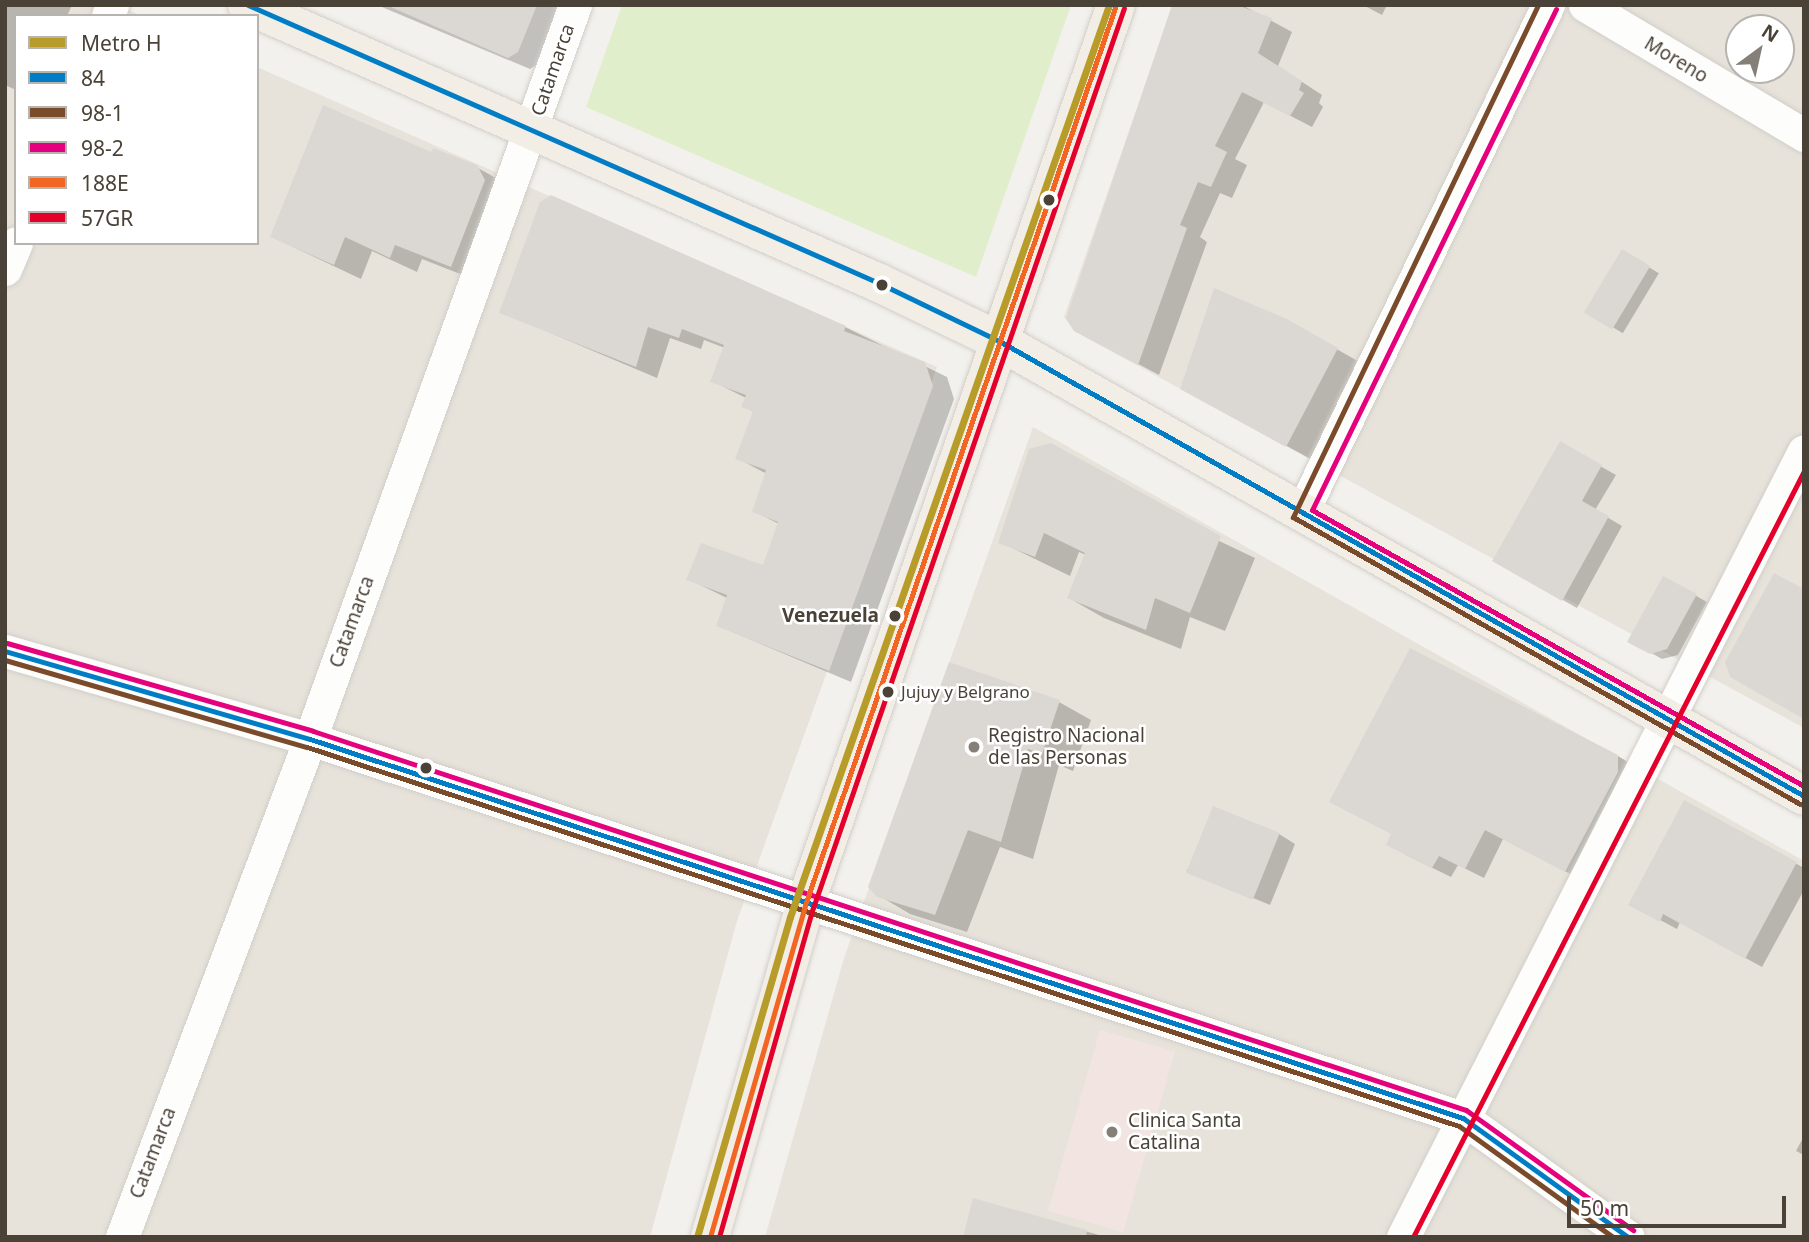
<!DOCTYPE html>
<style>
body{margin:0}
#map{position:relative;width:1809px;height:1242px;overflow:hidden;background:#f3f1ed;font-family:"Noto Sans",sans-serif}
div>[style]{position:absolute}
.residential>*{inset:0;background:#e7e3da}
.medical>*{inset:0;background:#f2e5e1;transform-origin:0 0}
.green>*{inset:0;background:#e1eecb}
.shadow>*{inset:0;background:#0003;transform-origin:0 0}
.building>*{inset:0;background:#dbd8d3;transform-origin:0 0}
.roads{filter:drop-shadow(0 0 2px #d1ceca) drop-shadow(0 0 2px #d1ceca)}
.minor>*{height:33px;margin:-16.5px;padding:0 16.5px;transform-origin:16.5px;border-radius:16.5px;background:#fdfdfc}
.major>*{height:38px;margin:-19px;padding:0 19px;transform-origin:19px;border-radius:19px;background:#f2eee5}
.bus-1>*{height:5px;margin:-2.5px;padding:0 2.5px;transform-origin:2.5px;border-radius:2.5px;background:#007dc5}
.bus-2>*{height:5px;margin:-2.5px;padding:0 2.5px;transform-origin:2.5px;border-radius:2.5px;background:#7a4b2a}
.bus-3>*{height:5px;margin:-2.5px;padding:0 2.5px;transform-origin:2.5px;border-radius:2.5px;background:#e5007d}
.bus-4>*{height:5px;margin:-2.5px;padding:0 2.5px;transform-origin:2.5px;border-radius:2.5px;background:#f26522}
.bus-5>*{height:5px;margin:-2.5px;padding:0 2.5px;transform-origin:2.5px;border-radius:2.5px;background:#e4002b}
.metro-1>*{height:7px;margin:-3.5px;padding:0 3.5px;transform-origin:3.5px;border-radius:3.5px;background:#b89c29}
.dots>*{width:19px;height:19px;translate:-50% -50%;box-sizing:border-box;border:4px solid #fff;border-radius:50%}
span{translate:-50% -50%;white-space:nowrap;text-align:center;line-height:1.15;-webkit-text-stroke:5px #fff;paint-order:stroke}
.bus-label{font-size:17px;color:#4a4237}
.left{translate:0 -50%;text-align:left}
.street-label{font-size:19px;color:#4a4237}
.stop-label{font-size:19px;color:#4a4237;font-weight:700}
.right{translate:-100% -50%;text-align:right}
.poi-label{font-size:19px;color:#4a4237}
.frame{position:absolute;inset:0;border:7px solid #4a4237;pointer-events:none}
.legend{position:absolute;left:14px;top:14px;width:245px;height:231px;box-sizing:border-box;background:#fff;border:2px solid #b7b3af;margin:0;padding:9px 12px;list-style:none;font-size:21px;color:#4a4237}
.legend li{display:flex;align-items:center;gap:14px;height:35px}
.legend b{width:35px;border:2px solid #b7b3af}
.north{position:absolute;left:1725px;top:14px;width:70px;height:70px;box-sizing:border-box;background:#fff;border:2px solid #b7b3af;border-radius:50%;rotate:33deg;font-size:19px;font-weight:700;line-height:28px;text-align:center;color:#4a4237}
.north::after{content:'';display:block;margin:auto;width:24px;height:32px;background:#857f77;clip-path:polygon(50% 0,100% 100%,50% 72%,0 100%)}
.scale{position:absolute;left:1567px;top:1196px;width:219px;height:32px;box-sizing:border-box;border:4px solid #4a4237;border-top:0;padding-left:9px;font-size:21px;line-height:24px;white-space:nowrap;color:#4a4237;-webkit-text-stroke:5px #fff;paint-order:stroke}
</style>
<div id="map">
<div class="residential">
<div style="clip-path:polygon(5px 5px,118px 5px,142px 16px,16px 16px,16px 243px,257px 243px,257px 67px,937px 367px,737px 921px,650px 1237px,5px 1237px)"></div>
<div style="clip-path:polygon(evenodd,1173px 5px,1804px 5px,1804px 728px,1074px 331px,1064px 317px,1173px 5px,1739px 28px,1781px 28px,1781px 70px,1739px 70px,1739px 28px)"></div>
<div style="clip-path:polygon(1033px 427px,1804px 861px,1804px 1237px,765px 1237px,844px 958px)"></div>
</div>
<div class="medical">
<div style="left:1100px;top:1030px;width:78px;height:188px;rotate:16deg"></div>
</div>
<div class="green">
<div style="clip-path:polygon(622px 5px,1071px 5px,976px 277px,586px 107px)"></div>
</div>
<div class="shadow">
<div style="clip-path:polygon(5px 5px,72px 5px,67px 16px,16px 16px,16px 90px,5px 85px)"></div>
<div style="clip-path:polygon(377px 5px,560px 5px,538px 64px,530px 69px)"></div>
<div style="clip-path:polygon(1174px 5px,1242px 5px,1292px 32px,1278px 66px,1322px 95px,1319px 103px,1323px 107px,1312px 127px,1264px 102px,1235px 159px,1247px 165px,1232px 198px,1220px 193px,1200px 237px,1207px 242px,1159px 375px,1097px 342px)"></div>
<div style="clip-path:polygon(1363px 5px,1387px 5px,1382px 15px)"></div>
<div style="clip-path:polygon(432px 154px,476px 167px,503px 182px,478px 281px,422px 259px,417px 272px,372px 251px,361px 279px,272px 237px)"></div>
<div style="left:1622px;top:251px;width:43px;height:70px;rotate:31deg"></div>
<div style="clip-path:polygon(501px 312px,845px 327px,947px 377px,954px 399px,851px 682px,718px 626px,727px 598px,688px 579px,764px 567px,779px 524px,754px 511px,767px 474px,737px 458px,754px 412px,744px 406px,746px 398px,712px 381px,725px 348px,704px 340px,701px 349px,670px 338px,657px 378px)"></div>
<div style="clip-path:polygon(1286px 320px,1368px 367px,1318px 463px,1214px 406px)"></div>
<div style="clip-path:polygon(1561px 444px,1616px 475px,1595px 510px,1622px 526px,1577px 608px,1494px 561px)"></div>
<div style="clip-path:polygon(1030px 451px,1255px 558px,1225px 631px,1190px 617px,1181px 649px,1104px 618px,1069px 598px,1086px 555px,1079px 552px,1070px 576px,1000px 542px)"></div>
<div style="clip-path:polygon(1664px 578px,1707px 602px,1678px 655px,1662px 659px,1630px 641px)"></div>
<div style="clip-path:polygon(1059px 702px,1091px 720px,1073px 771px,1059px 765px,1033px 859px,1000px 847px,967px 932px,910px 914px,878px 895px)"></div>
<div style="clip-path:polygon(1618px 756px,1636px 767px,1584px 881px,1503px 839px,1484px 878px,1458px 865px,1451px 877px,1406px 855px)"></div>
<div style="clip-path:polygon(1685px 803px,1804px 868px,1804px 890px,1762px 967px,1680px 922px,1677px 929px,1647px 913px)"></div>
<div style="clip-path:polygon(1279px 834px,1295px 844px,1270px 905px,1186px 870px)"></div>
<div style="clip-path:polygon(1804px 1136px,1804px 1155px,1796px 1151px)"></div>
<div style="clip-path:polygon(974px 1200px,1106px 1237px,964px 1237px)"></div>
</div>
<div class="building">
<div style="clip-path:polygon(386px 5px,537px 5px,518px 52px,508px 58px)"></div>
<div style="clip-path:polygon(1172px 5px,1237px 5px,1272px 18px,1258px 53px,1302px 81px,1299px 90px,1304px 93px,1290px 116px,1242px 92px,1215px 146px,1227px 152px,1211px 187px,1198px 182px,1180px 225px,1187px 228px,1138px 365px,1074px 331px,1066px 318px)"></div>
<div style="clip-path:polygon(323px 105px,431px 152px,433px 148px,477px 165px,485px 180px,451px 267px,395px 245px,390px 258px,345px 237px,334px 265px,270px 237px)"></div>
<div style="clip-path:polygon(551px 195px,846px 326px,844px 331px,925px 362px,933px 386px,829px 671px,716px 626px,727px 595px,686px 580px,701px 543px,763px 565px,778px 522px,752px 512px,766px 470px,735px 459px,753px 411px,741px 407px,746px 395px,710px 382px,724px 345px,682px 329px,679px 338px,648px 327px,636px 367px,499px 313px,540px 202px)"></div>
<div style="left:1622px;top:249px;width:33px;height:74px;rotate:31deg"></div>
<div style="clip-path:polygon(1214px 288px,1287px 319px,1338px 348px,1286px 447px,1180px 389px)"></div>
<div style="clip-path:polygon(1560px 441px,1602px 465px,1582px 501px,1609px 516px,1562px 601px,1492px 561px)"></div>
<div style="clip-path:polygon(1051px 443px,1221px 536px,1190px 613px,1155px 598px,1146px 630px,1067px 598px,1085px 553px,1044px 533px,1035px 557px,998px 543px,1029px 449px)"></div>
<div style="clip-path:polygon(1774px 573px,1804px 589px,1804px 719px,1730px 677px,1725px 662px)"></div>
<div style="clip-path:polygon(1663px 576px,1697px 594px,1667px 649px,1650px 654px,1627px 642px)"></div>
<div style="clip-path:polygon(1410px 648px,1618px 755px,1618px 772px,1565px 872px,1485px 830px,1465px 869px,1439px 856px,1432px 868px,1386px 845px,1391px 834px,1329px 802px)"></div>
<div style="clip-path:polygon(949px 662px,1060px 700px,1042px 754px,1028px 749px,1001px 842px,968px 830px,935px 915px,877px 897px,868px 887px)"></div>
<div style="clip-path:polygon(1684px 800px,1797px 862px,1745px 959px,1663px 914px,1660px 922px,1628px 905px)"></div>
<div style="left:1213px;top:806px;width:72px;height:72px;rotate:22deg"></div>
<div style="clip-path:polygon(973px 1198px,1087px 1230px,1086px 1237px,963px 1237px)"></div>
</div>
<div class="roads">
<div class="minor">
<div style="left:1585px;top:5px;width:255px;rotate:30.7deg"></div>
<div style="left:108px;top:16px;width:12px;rotate:-70deg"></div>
<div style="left:5px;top:269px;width:28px;rotate:-67deg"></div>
<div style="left:1301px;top:514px;width:566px;rotate:-64.11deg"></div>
<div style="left:5px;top:651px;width:317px;rotate:16.1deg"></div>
<div style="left:310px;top:739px;width:1214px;rotate:18.2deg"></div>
<div style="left:1463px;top:1118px;width:203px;rotate:35.8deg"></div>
<div style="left:122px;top:1237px;width:532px;rotate:-69.32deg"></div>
<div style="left:310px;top:739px;width:780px;rotate:-70.15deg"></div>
<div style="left:1403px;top:1237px;width:882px;rotate:-62.97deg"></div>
</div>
<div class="major">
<div style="left:247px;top:5px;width:690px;rotate:23.74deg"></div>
<div style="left:879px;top:283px;width:136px;rotate:25.8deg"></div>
<div style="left:1001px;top:342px;width:922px;rotate:29.48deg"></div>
<div style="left:710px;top:1237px;width:345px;rotate:-74deg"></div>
<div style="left:805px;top:905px;width:952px;rotate:-70.94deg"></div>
</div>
</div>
<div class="bus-1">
<div style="left:248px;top:5px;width:690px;rotate:23.78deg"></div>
<div style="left:879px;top:283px;width:136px;rotate:25.8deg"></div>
<div style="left:1001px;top:342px;width:922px;rotate:29.48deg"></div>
<div style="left:5px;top:651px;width:317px;rotate:16.1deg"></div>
<div style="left:310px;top:739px;width:1214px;rotate:18.2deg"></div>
<div style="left:1463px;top:1118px;width:203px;rotate:35.8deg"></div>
</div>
<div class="bus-2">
<div style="left:1538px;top:5px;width:568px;rotate:115.57deg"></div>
<div style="left:1293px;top:517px;width:583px;rotate:29.51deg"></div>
<div style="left:5px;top:660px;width:314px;rotate:16.1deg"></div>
<div style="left:307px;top:747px;width:1213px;rotate:18.21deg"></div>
<div style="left:1459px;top:1126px;width:190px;rotate:35.8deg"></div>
</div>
<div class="bus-3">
<div style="left:1556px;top:9px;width:557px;rotate:115.97deg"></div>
<div style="left:1312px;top:510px;width:564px;rotate:29.29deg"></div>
<div style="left:7px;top:643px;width:318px;rotate:16deg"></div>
<div style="left:313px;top:731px;width:1214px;rotate:18.2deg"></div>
<div style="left:1466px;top:1110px;width:206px;rotate:35.7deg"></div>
</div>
<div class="bus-4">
<div style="left:710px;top:1237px;width:345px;rotate:-74deg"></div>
<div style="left:805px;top:905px;width:952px;rotate:-70.94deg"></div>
</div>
<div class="bus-5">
<div style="left:719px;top:1237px;width:342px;rotate:-74.1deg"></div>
<div style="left:813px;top:908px;width:952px;rotate:-70.94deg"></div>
<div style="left:1413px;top:1237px;width:860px;rotate:-62.96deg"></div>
</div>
<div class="metro-1">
<div style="left:697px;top:1237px;width:333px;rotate:-73.8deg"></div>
<div style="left:790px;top:917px;width:966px;rotate:-70.72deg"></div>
</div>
<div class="dots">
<div style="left:1049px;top:200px;background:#4a4237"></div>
<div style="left:882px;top:285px;background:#4a4237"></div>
<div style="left:895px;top:616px;background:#4a4237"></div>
<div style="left:888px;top:692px;background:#4a4237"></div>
<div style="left:974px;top:747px;background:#857f77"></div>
<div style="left:426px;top:768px;background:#4a4237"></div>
<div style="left:1112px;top:1132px;background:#857f77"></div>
</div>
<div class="bus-label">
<span class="left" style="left:901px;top:692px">Jujuy y Belgrano</span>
</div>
<div class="street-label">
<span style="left:1676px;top:60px;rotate:31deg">Moreno</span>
<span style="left:553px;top:70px;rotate:-71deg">Catamarca</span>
<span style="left:352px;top:622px;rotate:-70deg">Catamarca</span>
<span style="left:153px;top:1153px;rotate:-69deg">Catamarca</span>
</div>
<div class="stop-label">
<span class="right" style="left:879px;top:616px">Venezuela</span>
</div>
<div class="poi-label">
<span class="left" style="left:988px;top:747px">Registro Nacional<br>de las Personas</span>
<span class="left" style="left:1128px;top:1132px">Clinica Santa<br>Catalina</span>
</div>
<div class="frame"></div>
<ul class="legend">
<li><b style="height:9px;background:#b89c29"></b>Metro H</li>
<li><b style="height:9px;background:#007dc5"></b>84</li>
<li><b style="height:9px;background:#7a4b2a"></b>98-1</li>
<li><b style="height:9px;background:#e5007d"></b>98-2</li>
<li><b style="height:9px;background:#f26522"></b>188E</li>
<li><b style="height:9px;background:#e4002b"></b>57GR</li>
</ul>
<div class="north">N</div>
<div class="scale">50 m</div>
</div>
